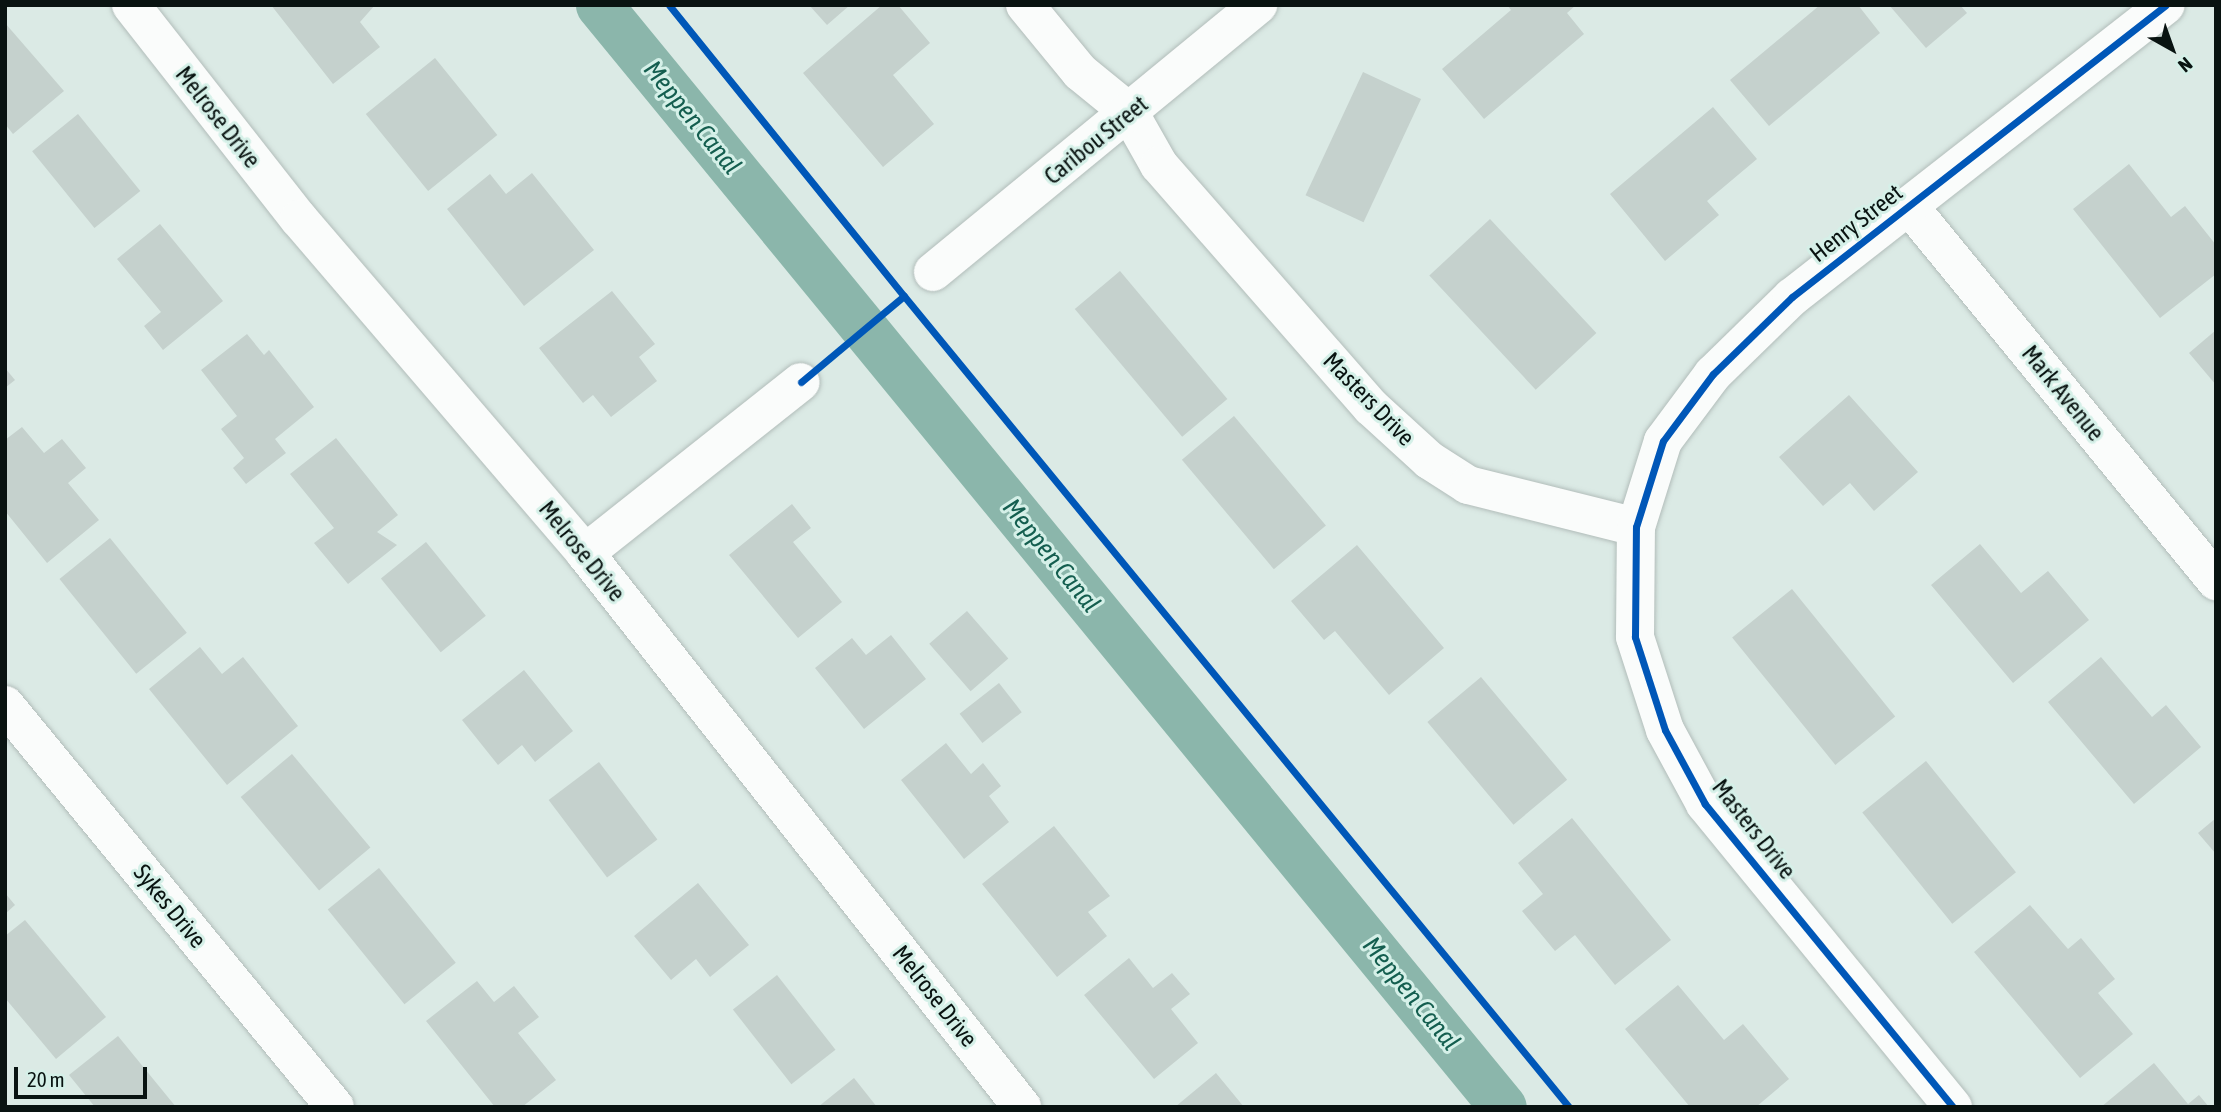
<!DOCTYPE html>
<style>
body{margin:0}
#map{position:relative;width:2221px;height:1112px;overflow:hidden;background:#dbeae5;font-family:"Asap Condensed",sans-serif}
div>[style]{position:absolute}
.canal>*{height:47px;margin:-23.5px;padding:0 23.5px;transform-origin:23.5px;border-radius:23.5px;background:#8bb6ab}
.building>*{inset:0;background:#c5d1cd;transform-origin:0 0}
.roads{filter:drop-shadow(0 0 2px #b2bdba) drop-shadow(0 0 2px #b2bdba)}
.minor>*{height:38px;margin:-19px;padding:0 19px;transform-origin:19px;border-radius:19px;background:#fafcfb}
.cycleway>*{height:7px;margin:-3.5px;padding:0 3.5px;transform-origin:3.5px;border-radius:3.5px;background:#0057b8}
span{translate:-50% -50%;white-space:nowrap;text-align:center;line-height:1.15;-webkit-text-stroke:6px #d5f0e8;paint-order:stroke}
.street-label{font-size:24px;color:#091311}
.water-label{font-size:26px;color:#145e4f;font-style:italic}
.frame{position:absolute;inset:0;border:7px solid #091311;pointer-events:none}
.north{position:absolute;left:2137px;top:14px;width:70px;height:70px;-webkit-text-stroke:5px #d5f0e8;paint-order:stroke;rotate:140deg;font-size:19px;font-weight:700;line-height:28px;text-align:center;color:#091311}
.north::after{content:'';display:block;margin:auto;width:24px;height:32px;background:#091311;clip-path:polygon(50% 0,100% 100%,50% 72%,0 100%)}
.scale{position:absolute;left:14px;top:1067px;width:133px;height:32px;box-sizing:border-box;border:4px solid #091311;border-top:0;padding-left:9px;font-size:21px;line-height:24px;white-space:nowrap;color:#091311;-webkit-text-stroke:5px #d5f0e8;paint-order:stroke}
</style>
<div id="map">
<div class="canal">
<div style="left:599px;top:5px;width:1425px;rotate:50.64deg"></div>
</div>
<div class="building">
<div style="clip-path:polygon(271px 5px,375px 5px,360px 22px,380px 47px,333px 84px)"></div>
<div style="clip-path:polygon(809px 5px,850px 5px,827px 25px)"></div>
<div style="clip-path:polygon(882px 5px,898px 5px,930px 43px,893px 75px,934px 124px,883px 167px,803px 73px)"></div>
<div style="clip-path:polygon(1507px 5px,1576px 5px,1567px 13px,1584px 34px,1484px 119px,1442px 69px,1511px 10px)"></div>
<div style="clip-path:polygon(1820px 5px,1858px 5px,1880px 33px,1769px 126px,1730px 80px)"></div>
<div style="clip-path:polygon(1889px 5px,1960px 5px,1967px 13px,1926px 48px)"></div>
<div style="clip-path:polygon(5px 23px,64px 91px,13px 134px,5px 124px)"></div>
<div style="left:435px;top:58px;width:99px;height:89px;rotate:51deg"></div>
<div style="left:1363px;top:72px;width:64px;height:136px;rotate:25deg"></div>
<div style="clip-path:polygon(1713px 107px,1757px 159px,1707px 201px,1719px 215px,1665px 261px,1610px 194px)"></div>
<div style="left:78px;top:114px;width:99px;height:59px;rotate:51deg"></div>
<div style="clip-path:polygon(2129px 164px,2171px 217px,2185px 206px,2216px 245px,2216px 274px,2160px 318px,2073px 209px)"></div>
<div style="clip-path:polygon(532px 173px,594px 250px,524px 306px,447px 209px,490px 174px,506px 194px)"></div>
<div style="left:1490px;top:219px;width:156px;height:83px;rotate:47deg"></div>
<div style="clip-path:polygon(160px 224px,223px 301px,163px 350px,144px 326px,161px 312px,117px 259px)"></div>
<div style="left:1120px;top:271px;width:167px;height:59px;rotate:50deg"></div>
<div style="clip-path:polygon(612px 291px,655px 344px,639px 357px,657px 381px,611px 417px,593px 395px,583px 403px,539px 348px)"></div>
<div style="clip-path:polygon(2216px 330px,2216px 385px,2189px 353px)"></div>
<div style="clip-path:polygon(247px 334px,264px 355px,269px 350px,314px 407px,275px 439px,286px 453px,246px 484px,233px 468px,244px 458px,221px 429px,237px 416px,201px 370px)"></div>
<div style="clip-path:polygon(5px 368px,15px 380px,5px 388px)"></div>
<div style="clip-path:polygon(1849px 395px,1918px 472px,1874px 511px,1850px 483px,1823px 506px,1779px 457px)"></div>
<div style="left:1234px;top:416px;width:143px;height:68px;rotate:50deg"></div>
<div style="clip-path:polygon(22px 427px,44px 453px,62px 439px,86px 468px,68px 483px,99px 520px,47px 563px,5px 511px,5px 440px)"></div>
<div style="clip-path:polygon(336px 438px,398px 515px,377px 532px,397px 545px,348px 584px,314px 543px,334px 528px,290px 474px)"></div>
<div style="clip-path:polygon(792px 504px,811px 528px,793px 542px,842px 602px,798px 638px,729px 555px)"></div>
<div style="left:110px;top:538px;width:122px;height:65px;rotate:51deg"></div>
<div style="left:426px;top:542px;width:95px;height:58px;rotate:51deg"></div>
<div style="clip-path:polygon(1980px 544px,2021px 593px,2048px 571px,2089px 620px,2013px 683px,1931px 585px)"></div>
<div style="clip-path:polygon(1357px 545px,1444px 648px,1389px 695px,1335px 631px,1324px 640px,1291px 601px)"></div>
<div style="left:1792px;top:589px;width:164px;height:77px;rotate:51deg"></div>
<div style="left:967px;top:611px;width:63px;height:50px;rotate:49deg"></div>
<div style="clip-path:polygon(891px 635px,926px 679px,864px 729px,815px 668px,852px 638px,866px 655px)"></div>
<div style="clip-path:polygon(200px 647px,222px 674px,243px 657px,298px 726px,227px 785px,149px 689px)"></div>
<div style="clip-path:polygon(2101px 657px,2152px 717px,2166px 705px,2201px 747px,2134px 804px,2048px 702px)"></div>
<div style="clip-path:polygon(524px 670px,573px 731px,535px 762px,522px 745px,498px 765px,462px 720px)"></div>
<div style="left:1481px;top:677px;width:134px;height:70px;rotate:50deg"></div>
<div style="left:999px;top:683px;width:37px;height:50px;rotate:52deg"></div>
<div style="clip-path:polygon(946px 743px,971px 774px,983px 763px,1001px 786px,989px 796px,1009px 822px,964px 859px,901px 780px)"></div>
<div style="left:292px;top:754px;width:122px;height:67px;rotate:50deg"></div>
<div style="left:1926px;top:761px;width:143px;height:82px;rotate:51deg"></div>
<div style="left:599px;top:762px;width:97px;height:63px;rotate:53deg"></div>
<div style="clip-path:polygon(1572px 818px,1671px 940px,1615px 985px,1575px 935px,1555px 951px,1522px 911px,1543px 894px,1518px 863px)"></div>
<div style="clip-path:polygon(2216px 818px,2216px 854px,2198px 833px)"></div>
<div style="clip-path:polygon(1054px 826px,1110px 896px,1088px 912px,1107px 936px,1057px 977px,982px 884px)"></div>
<div style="left:379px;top:868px;width:122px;height:66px;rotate:51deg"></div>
<div style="clip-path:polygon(698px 883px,749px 945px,710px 977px,696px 959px,671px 980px,634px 936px)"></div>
<div style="clip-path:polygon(5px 893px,15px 905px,5px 914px)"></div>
<div style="clip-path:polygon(2030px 905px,2068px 949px,2081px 938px,2115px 979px,2098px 993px,2133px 1034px,2080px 1078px,1974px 952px)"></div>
<div style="clip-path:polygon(25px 920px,106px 1017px,56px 1059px,5px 998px,5px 936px)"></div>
<div style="clip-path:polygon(1129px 958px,1153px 988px,1172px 973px,1190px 994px,1171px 1009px,1198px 1043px,1154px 1079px,1084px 995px)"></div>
<div style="left:777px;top:975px;width:95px;height:56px;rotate:52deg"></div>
<div style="clip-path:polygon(477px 981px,494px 1002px,514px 986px,539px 1017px,518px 1033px,556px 1080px,522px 1107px,495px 1107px,426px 1021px)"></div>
<div style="clip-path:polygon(1678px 985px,1724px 1040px,1743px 1024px,1789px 1079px,1756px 1107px,1690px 1107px,1625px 1029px)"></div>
<div style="clip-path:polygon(118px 1036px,176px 1107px,95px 1107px,69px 1075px)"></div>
<div style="clip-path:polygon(2154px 1063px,2188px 1104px,2199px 1095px,2209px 1107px,2101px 1107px)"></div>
<div style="clip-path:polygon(1216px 1073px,1244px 1107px,1175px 1107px)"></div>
<div style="clip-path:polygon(854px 1078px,877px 1107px,818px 1107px)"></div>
</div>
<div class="roads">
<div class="minor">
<div style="left:131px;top:5px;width:272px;rotate:51.9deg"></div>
<div style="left:299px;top:219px;width:440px;rotate:49.4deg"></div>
<div style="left:585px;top:553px;width:706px;rotate:51.73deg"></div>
<div style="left:1025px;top:5px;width:87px;rotate:50.6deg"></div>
<div style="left:1080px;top:72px;width:63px;rotate:39.2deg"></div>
<div style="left:1129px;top:112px;width:61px;rotate:60.5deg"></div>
<div style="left:1159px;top:165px;width:322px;rotate:48.8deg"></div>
<div style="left:1371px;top:407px;width:79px;rotate:42.4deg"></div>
<div style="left:1429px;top:460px;width:46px;rotate:32.7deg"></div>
<div style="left:1468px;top:485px;width:173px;rotate:14deg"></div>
<div style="left:1909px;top:206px;width:485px;rotate:50.7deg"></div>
<div style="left:933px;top:272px;width:421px;rotate:-39.4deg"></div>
<div style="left:585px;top:553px;width:275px;rotate:-38.4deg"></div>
<div style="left:5px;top:705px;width:520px;rotate:50.62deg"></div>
<div style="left:1953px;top:1107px;width:392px;rotate:-129.3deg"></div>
<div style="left:1705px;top:804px;width:84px;rotate:-118.4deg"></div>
<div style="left:1665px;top:730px;width:98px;rotate:-107.9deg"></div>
<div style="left:1635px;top:637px;width:110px;rotate:-89.5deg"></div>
<div style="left:1636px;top:527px;width:90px;rotate:-72.6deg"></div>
<div style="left:1663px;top:441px;width:84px;rotate:-53.3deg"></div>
<div style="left:1713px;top:374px;width:110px;rotate:-44.3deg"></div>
<div style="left:1792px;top:297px;width:474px;rotate:-38deg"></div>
</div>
</div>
<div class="cycleway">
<div style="left:669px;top:5px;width:374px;rotate:51.1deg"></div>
<div style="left:801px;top:382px;width:134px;rotate:-39.9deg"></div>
<div style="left:904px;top:296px;width:1049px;rotate:50.65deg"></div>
<div style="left:1953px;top:1107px;width:392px;rotate:-129.3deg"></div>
<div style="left:1705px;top:804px;width:84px;rotate:-118.4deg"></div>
<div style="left:1665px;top:730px;width:98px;rotate:-107.9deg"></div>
<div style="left:1635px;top:637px;width:110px;rotate:-89.5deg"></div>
<div style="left:1636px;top:527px;width:90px;rotate:-72.6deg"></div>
<div style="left:1663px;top:441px;width:84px;rotate:-53.3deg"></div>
<div style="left:1713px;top:374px;width:110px;rotate:-44.3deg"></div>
<div style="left:1792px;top:297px;width:474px;rotate:-38deg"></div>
</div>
<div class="street-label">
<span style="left:218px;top:117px;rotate:52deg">Melrose Drive</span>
<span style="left:1096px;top:140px;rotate:-39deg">Caribou Street</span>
<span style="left:1856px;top:223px;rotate:-38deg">Henry Street</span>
<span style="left:2063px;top:393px;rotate:51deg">Mark Avenue</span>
<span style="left:1369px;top:399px;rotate:46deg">Masters Drive</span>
<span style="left:582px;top:551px;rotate:51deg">Melrose Drive</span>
<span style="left:1754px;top:829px;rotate:52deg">Masters Drive</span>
<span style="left:170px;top:906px;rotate:51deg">Sykes Drive</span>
<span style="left:935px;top:996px;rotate:52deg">Melrose Drive</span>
</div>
<div class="water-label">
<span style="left:692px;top:118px;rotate:51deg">Meppen Canal</span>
<span style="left:1051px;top:556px;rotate:51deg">Meppen Canal</span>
<span style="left:1411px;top:994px;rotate:51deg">Meppen Canal</span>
</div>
<div class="frame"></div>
<div class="north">N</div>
<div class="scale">20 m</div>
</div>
